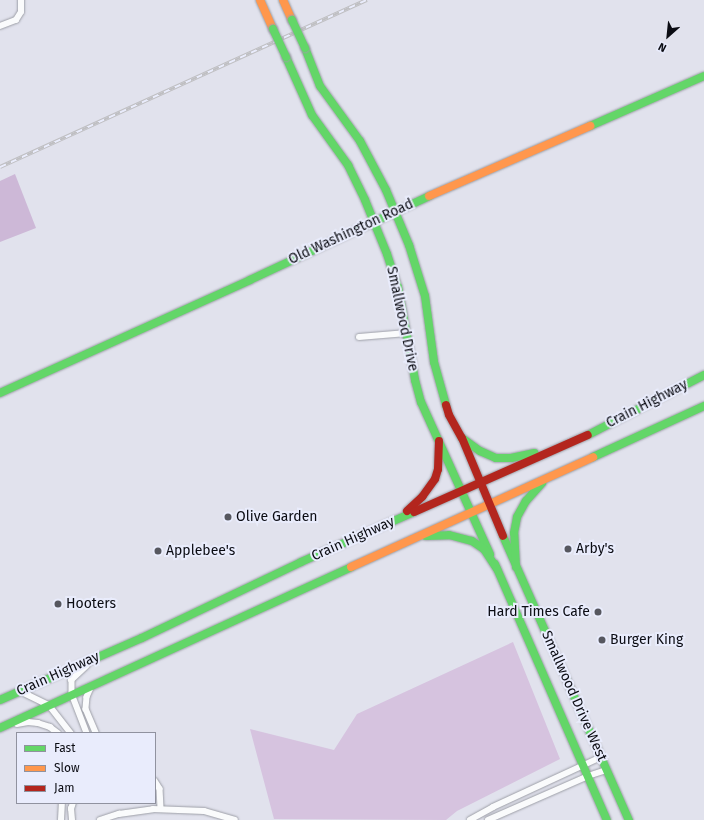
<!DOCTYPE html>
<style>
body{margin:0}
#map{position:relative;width:704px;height:820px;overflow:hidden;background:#e1e2ed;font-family:"Fira Sans",sans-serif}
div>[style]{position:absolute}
.green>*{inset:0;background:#d6c3df}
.forest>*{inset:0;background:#cdb8d7}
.roads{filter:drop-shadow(0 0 1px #9d9fa7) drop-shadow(0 0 1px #9d9fa7)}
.street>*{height:5.5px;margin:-2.75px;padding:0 2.75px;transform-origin:2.75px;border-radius:2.75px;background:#fafbfc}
.fast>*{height:8px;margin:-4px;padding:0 4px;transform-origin:4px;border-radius:4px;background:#63d668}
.slow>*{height:8px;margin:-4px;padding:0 4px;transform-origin:4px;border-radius:4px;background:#ff974d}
.jam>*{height:8px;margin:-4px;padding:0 4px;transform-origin:4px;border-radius:4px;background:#b3261e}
.rail>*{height:3.5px;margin-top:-1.75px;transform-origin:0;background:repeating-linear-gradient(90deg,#e9ecfc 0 6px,#bfbfc2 0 12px);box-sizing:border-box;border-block:1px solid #bfbfc2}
.bridges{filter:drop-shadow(0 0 1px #9d9fa7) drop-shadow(0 0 1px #9d9fa7)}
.fast-bridge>*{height:8px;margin:-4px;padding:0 4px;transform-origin:4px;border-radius:4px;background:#63d668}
.dots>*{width:11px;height:11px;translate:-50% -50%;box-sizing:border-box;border:2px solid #e9ecfc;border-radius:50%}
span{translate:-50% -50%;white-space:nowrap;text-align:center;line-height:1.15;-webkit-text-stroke:4px #e9ecfc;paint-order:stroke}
.street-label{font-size:14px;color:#0b0c13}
.poi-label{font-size:14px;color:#0b0c13}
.left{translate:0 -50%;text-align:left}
.right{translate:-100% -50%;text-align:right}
.legend{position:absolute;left:16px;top:732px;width:140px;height:72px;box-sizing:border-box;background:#e9ecfc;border:1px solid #90929f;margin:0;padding:5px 7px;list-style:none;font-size:12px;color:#0b0c13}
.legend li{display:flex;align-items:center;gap:8px;height:20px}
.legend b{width:20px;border:1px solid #90929f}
.north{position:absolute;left:648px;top:16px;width:40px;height:40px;-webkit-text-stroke:3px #e9ecfc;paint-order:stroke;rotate:207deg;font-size:11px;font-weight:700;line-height:16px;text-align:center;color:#0b0c13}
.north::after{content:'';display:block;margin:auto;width:14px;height:18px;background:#0b0c13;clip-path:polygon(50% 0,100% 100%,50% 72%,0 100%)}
</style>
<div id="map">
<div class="green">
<div style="clip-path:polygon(513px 642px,560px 759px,457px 811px,446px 820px,274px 819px,250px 729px,334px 750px,357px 714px)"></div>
</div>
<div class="forest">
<div style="clip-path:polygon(15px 174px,36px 228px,0 242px,0 181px)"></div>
</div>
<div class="roads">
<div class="street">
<div style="left:0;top:26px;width:17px;rotate:-21deg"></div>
<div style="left:16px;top:20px;width:9px;rotate:-58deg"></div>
<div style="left:21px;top:12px;width:12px;rotate:-90deg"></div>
<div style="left:359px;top:337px;width:48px;rotate:-4.8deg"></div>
<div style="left:87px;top:666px;width:21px;rotate:137deg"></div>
<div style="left:72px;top:680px;width:14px;rotate:90deg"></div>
<div style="left:72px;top:694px;width:42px;rotate:69deg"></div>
<div style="left:92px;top:686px;width:12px;rotate:114deg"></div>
<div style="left:87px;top:697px;width:12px;rotate:95deg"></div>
<div style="left:86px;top:709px;width:26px;rotate:67deg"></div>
<div style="left:20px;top:691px;width:32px;rotate:26deg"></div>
<div style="left:49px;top:705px;width:36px;rotate:52deg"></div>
<div style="left:17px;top:724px;width:11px;rotate:-10deg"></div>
<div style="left:28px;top:722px;width:10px;rotate:6deg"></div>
<div style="left:38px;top:723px;width:13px;rotate:18deg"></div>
<div style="left:50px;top:727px;width:10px;rotate:37deg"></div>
<div style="left:155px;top:781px;width:9px;rotate:58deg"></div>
<div style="left:160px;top:789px;width:20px;rotate:87deg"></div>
<div style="left:61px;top:820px;width:17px;rotate:-87deg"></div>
<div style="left:72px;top:820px;width:11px;rotate:-95deg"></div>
<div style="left:71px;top:809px;width:6px;rotate:-72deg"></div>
<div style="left:100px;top:820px;width:20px;rotate:-18deg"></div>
<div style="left:119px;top:814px;width:34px;rotate:-8deg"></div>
<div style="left:153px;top:809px;width:51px;rotate:2.2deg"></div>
<div style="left:204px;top:811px;width:32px;rotate:16deg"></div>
<div style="left:470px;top:820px;width:26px;rotate:-29deg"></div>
<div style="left:493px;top:807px;width:119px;rotate:-24.8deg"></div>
<div style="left:488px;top:820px;width:109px;rotate:-23.7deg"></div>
<div style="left:588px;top:776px;width:20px;rotate:-18deg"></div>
</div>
<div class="fast">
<div style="left:305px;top:48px;width:41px;rotate:68.5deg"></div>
<div style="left:320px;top:86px;width:68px;rotate:54deg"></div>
<div style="left:360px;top:141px;width:55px;rotate:62deg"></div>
<div style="left:386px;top:190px;width:60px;rotate:67.3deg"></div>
<div style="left:409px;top:245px;width:53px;rotate:72.6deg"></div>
<div style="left:425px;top:296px;width:67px;rotate:82.2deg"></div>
<div style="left:434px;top:362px;width:45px;rotate:74.4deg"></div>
<div style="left:286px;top:57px;width:64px;rotate:65.9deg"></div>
<div style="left:312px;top:115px;width:62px;rotate:54.2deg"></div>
<div style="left:348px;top:165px;width:39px;rotate:64deg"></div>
<div style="left:365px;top:200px;width:58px;rotate:67.8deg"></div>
<div style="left:387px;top:254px;width:35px;rotate:72deg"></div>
<div style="left:398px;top:287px;width:95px;rotate:79.6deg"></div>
<div style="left:415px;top:380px;width:23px;rotate:75deg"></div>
<div style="left:421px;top:402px;width:167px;rotate:65.6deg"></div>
<div style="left:590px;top:126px;width:124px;rotate:-23.7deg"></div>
<div style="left:0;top:393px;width:274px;rotate:-24.3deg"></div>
<div style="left:250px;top:280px;width:198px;rotate:-25.1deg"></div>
<div style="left:588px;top:435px;width:131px;rotate:-27.3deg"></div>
<div style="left:462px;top:438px;width:22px;rotate:36deg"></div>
<div style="left:480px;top:451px;width:17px;rotate:24deg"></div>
<div style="left:496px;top:458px;width:15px"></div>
<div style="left:511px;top:458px;width:24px;rotate:-12deg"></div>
<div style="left:593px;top:457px;width:122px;rotate:-24.7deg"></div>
<div style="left:426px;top:536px;width:23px;rotate:-2deg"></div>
<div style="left:449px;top:535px;width:24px;rotate:15deg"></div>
<div style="left:472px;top:541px;width:14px;rotate:34deg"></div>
<div style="left:484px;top:549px;width:24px;rotate:57deg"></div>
<div style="left:503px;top:536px;width:311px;rotate:66.1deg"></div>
<div style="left:495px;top:564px;width:279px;rotate:66.4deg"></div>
<div style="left:516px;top:567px;width:34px;rotate:-93deg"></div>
<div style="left:514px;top:533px;width:16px;rotate:-79deg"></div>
<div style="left:517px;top:517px;width:18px;rotate:-61deg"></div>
<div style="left:526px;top:501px;width:24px;rotate:-48deg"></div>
<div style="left:0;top:700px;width:155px;rotate:-23.6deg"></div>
<div style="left:142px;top:638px;width:176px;rotate:-25.5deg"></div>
<div style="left:301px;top:562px;width:124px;rotate:-23.9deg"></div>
<div style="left:0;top:728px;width:386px;rotate:-24.6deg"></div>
</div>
<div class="slow">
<div style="left:260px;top:0;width:32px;rotate:66deg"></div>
<div style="left:283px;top:0;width:22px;rotate:66deg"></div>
<div style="left:429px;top:196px;width:176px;rotate:-23.5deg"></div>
<div style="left:351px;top:567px;width:266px;rotate:-24.4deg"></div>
</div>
<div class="jam">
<div style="left:446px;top:405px;width:10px;rotate:73deg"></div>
<div style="left:449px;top:415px;width:26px;rotate:61deg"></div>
<div style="left:462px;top:438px;width:106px;rotate:67.3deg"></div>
<div style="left:407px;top:511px;width:21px;rotate:-43deg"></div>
<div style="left:422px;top:497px;width:22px;rotate:-54deg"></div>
<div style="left:435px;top:479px;width:10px;rotate:-73deg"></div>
<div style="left:438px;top:469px;width:28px;rotate:-88deg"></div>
<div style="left:414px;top:512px;width:190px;rotate:-23.9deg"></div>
</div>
</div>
<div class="rail">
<div style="left:0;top:167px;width:403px;rotate:-24.5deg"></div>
</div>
<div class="bridges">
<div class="fast-bridge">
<div style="left:292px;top:20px;width:31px;rotate:65deg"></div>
<div style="left:273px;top:29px;width:31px;rotate:65deg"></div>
</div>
</div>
<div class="dots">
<div style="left:228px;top:517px;background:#56575f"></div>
<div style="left:568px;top:549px;background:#56575f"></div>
<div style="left:158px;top:551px;background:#56575f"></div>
<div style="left:58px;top:604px;background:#56575f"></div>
<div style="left:598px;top:612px;background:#56575f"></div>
<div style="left:602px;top:640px;background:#56575f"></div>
</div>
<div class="street-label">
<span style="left:351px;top:232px;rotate:-25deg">Old Washington Road</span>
<span style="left:402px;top:319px;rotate:78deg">Smallwood Drive</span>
<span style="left:647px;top:404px;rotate:-27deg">Crain Highway</span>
<span style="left:353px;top:539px;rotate:-24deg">Crain Highway</span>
<span style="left:58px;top:674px;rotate:-24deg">Crain Highway</span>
<span style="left:574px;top:696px;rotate:66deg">Smallwood Drive West</span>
</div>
<div class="poi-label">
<span class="left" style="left:236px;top:517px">Olive Garden</span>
<span class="left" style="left:576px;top:549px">Arby's</span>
<span class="left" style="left:166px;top:551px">Applebee's</span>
<span class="left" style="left:66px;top:604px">Hooters</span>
<span class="right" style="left:590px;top:612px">Hard Times Cafe</span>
<span class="left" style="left:610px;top:640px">Burger King</span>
</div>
<ul class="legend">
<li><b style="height:5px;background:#63d668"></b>Fast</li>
<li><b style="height:5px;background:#ff974d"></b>Slow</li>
<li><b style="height:5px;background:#b3261e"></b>Jam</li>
</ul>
<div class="north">N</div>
</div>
